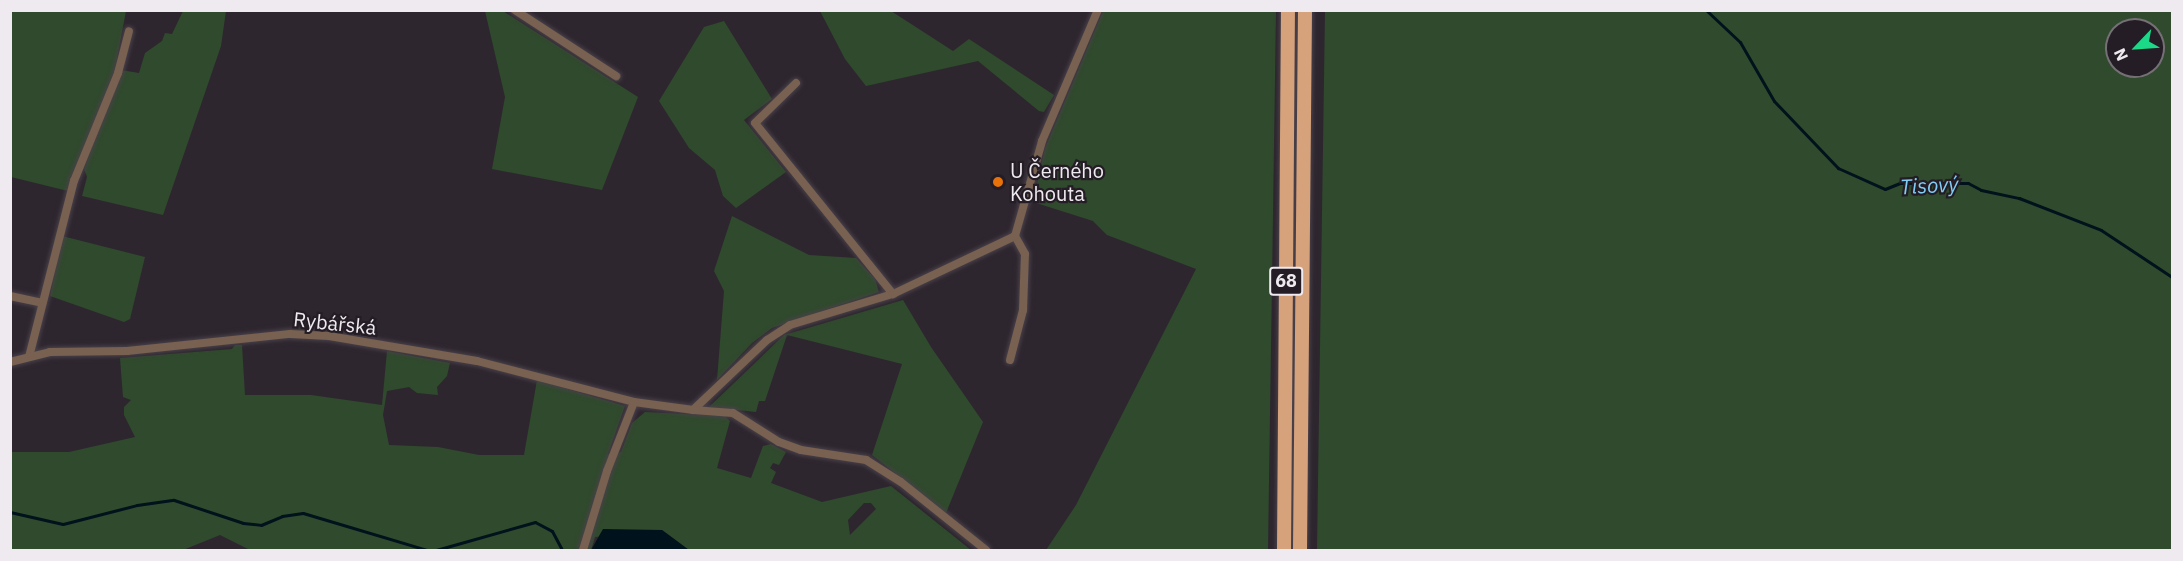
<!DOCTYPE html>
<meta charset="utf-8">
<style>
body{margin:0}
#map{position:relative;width:2183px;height:561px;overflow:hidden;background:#2e262f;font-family:"IBM Plex Sans",sans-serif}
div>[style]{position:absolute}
.green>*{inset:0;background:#304a2d}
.water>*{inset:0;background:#00121c}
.stream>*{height:3px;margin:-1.5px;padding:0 1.5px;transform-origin:1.5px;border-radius:1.5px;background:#00121c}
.roads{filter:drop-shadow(0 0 2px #49414a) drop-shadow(0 0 2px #49414a)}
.minor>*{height:8px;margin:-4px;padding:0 4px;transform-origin:4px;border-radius:4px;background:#786150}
.trunk>*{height:14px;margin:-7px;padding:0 7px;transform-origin:7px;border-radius:7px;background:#d6a27c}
.dots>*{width:16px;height:16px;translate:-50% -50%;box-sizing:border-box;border:3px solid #241d25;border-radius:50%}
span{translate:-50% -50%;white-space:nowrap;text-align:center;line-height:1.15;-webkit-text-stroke:4.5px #241d25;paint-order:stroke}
.shield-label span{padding:2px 4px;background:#241d25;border:2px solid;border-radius:4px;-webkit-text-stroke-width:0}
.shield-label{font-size:18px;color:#efeaf0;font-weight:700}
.poi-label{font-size:20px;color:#efeaf0}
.left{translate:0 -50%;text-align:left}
.street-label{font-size:20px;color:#efeaf0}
.water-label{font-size:21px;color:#81cdf5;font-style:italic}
.frame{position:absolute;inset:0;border:12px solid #efeaf0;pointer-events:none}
.north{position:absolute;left:2105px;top:18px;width:60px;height:60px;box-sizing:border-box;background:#241d25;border:2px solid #756f76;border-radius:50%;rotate:245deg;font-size:16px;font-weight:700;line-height:24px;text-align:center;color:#efeaf0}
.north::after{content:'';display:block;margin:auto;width:21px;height:27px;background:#1cd988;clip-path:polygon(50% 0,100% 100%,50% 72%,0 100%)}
</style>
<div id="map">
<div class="green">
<div style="clip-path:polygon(10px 11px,126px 11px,115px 69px,68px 191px,11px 177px)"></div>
<div style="clip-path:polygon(183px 11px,226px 11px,221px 46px,163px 215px,82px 196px,87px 177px,84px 169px,121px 70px,139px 73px,145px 53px,162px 41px,165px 33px,172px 34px)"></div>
<div style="clip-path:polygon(485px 11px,503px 11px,638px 97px,602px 190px,492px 169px,505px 97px)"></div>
<div style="clip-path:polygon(820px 11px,891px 11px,953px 51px,969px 39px,1054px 95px,1044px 112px,1039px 111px,978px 61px,866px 86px,845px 59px)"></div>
<div style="clip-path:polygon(1103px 11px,1276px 11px,1268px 550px,1046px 550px,1076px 505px,1196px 269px,1107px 235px,1093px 221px,1033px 202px,1045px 148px)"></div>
<div style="clip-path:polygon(evenodd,1325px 11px,2172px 11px,2172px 550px,1317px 550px,1325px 11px,2117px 30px,2153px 30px,2153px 66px,2117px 66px,2117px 30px)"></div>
<div style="clip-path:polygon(724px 21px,772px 99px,744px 120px,786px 172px,736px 208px,723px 196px,715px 170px,689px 148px,659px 101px,704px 27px)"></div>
<div style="clip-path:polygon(732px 216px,809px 255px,856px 258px,875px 279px,879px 292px,772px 328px,752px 343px,717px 380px,724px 291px,714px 271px)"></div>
<div style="clip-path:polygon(62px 236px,145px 257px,130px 319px,124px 322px,50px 296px)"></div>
<div style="clip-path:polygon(903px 300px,931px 347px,983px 422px,946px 513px,872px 455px,902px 364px,787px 335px,765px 401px,759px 401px,756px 412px,709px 407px,784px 335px)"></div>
<div style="clip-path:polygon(evenodd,235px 345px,242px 345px,245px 395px,311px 395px,382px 405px,387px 351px,450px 363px,447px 376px,437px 387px,438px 395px,417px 393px,409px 387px,387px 391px,383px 415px,389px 445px,438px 447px,479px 455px,524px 455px,537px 380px,625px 406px,608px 454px,621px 452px,632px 423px,645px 412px,725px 416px,730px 421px,717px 468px,751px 478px,763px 446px,771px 444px,786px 452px,779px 465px,773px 463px,770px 468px,776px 472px,771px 483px,822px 502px,891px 486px,971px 550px,689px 550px,662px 530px,595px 537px,591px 550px,250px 550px,220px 535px,183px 550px,11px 550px,11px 452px,69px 452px,135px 437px,124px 415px,124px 407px,131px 400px,123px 397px,120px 358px,232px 349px,235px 345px,864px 503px,871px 503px,876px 509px,850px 535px,848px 520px,864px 503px)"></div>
</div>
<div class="water">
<div style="clip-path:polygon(603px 529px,662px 530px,689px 550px,591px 550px)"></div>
</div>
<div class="stream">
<div style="left:1706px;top:10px;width:47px;rotate:43.3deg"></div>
<div style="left:1740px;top:42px;width:68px;rotate:60deg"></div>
<div style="left:1774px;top:101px;width:93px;rotate:46.3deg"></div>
<div style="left:1838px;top:168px;width:51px;rotate:24.1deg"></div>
<div style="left:1885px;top:189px;width:16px;rotate:-22deg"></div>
<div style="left:1900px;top:183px;width:68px"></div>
<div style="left:1968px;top:183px;width:15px;rotate:28deg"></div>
<div style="left:1981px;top:190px;width:39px;rotate:12deg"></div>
<div style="left:2019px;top:198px;width:88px;rotate:21.3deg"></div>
<div style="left:2101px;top:230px;width:85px;rotate:33.5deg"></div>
<div style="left:10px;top:512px;width:54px;rotate:12.8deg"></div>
<div style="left:63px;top:524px;width:76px;rotate:-14.4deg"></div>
<div style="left:137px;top:505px;width:37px;rotate:-8deg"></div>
<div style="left:174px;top:500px;width:73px;rotate:18.4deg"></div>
<div style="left:243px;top:523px;width:18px;rotate:6deg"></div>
<div style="left:261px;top:525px;width:23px;rotate:-23deg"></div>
<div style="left:282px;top:516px;width:21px;rotate:-8deg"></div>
<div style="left:303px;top:513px;width:129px;rotate:16.6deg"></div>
<div style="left:436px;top:550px;width:103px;rotate:-15.8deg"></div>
<div style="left:535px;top:522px;width:19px;rotate:28deg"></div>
<div style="left:552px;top:531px;width:21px;rotate:62deg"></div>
</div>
<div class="roads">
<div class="minor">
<div style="left:515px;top:10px;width:121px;rotate:33.2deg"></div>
<div style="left:796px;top:83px;width:57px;rotate:135.7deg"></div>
<div style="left:755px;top:123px;width:220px;rotate:51.1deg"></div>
<div style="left:10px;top:296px;width:33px;rotate:12deg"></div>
<div style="left:29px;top:357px;width:182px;rotate:-75.7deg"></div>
<div style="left:74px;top:181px;width:117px;rotate:-67.8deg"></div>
<div style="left:118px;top:73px;width:43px;rotate:-75.3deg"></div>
<div style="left:1010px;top:360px;width:52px;rotate:-75.4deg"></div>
<div style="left:1023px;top:310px;width:56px;rotate:-88deg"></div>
<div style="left:1025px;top:254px;width:21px;rotate:-119deg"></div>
<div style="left:10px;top:362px;width:41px;rotate:-14deg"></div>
<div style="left:50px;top:352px;width:77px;rotate:-0.7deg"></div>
<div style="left:127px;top:351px;width:164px;rotate:-6deg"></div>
<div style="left:290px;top:334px;width:39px;rotate:3deg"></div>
<div style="left:329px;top:336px;width:150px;rotate:9.6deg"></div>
<div style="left:477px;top:361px;width:162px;rotate:14.6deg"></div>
<div style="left:634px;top:402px;width:60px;rotate:7.7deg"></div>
<div style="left:693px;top:410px;width:102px;rotate:-43.4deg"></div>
<div style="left:767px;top:340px;width:27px;rotate:-33deg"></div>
<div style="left:790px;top:325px;width:108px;rotate:-16.8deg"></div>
<div style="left:893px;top:294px;width:135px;rotate:-25.4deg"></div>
<div style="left:1015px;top:236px;width:99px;rotate:-74.1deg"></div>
<div style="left:1042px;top:141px;width:142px;rotate:-66.9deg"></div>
<div style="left:693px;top:410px;width:40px;rotate:4.3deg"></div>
<div style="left:733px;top:413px;width:54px;rotate:32.2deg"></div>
<div style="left:779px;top:442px;width:23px;rotate:20deg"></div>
<div style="left:801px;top:450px;width:66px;rotate:8.7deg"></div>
<div style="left:866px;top:460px;width:41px;rotate:32.2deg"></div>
<div style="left:901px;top:482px;width:109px;rotate:38.7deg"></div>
<div style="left:583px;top:550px;width:83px;rotate:-73.1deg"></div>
<div style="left:607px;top:471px;width:74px;rotate:-68.6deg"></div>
</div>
<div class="trunk">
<div style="left:1284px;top:550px;width:540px;rotate:-89.58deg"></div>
<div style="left:1300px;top:550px;width:540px;rotate:-89.47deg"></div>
</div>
</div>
<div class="dots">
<div style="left:998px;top:182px;background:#e8710a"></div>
</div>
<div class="shield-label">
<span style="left:1286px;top:281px">68</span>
</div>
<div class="poi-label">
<span class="left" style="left:1010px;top:182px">U Černého<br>Kohouta</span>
</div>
<div class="street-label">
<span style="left:335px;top:323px;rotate:6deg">Rybářská</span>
</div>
<div class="water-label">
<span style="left:1929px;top:185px;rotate:-3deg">Tisový</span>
</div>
<div class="frame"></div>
<div class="north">N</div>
</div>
